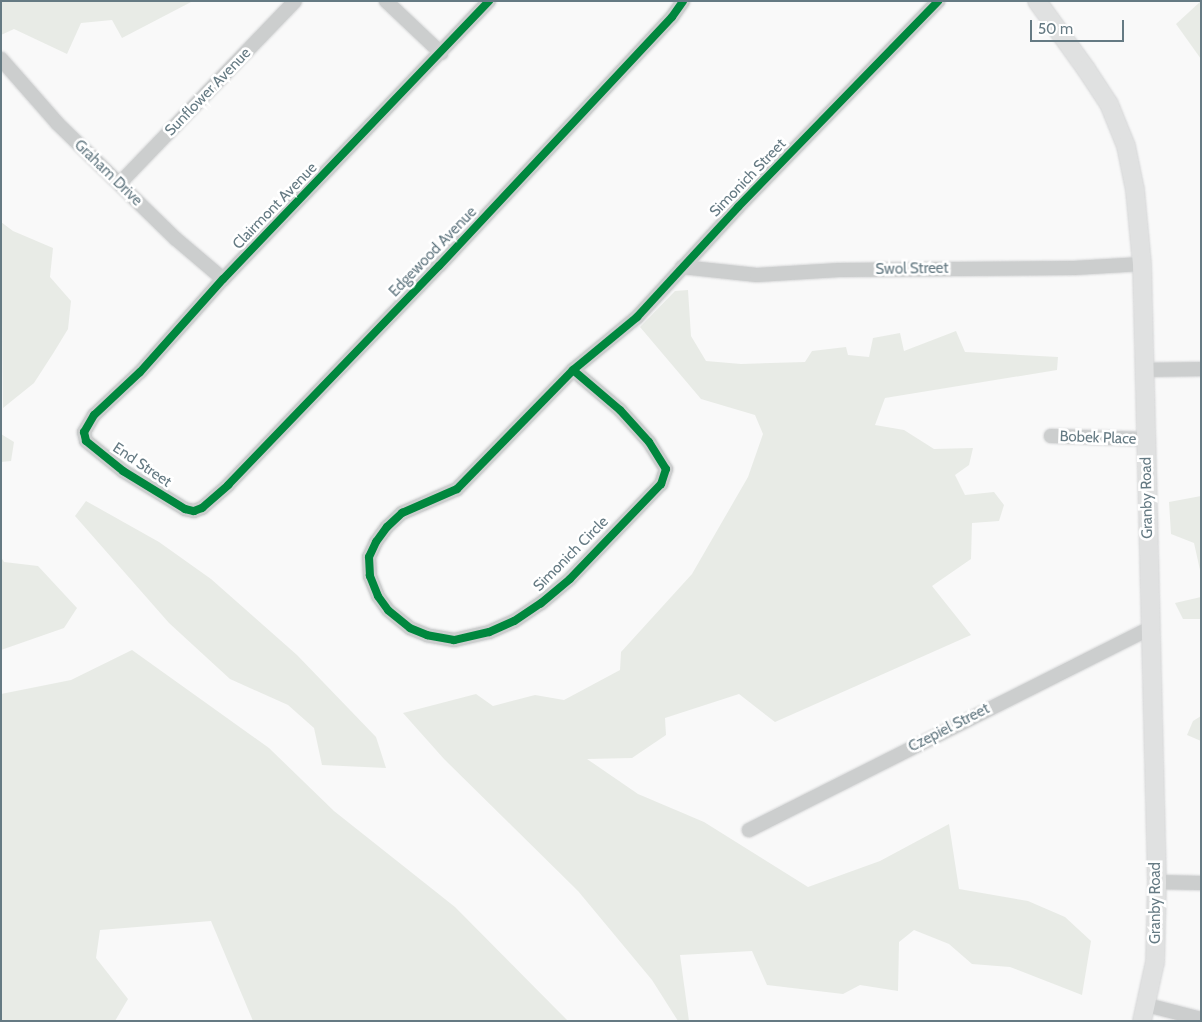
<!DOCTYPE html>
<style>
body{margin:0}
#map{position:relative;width:1202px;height:1022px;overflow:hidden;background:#f9f9f9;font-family:Cabin,sans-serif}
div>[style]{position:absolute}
.green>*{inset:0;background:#e8ebe6}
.roads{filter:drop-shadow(0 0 1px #d4d5d6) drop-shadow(0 0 1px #d4d5d6)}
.minor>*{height:14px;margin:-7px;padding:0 7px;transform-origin:7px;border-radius:7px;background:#cccece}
.major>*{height:18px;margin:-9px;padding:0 9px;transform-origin:9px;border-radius:9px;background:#e0e1e1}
.cycleway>*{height:8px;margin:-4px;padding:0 4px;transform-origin:4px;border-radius:4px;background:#00873e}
span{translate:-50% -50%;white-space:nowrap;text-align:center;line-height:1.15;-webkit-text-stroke:5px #fff;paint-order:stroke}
.street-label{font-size:15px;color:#657a83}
.frame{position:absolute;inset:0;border:2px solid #657a83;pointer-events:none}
.scale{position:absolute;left:1030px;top:20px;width:94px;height:22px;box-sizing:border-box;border:2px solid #657a83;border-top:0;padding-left:6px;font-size:15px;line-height:18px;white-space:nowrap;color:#657a83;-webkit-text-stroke:4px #fff;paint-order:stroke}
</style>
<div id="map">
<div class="green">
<div style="clip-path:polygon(1px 1px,193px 1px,122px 38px,112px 20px,81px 23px,67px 54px,14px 29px,1px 35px)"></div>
<div style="clip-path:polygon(1201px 1px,1201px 59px,1176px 24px)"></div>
<div style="clip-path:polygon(1px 222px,13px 231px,53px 248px,50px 277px,71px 301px,68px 329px,54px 352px,34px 383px,3px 408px)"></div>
<div style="clip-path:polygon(688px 290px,691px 336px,706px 361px,741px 364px,805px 362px,812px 351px,846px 347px,848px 355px,869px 357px,873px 338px,900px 333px,904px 351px,956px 331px,965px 352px,1058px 357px,1057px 370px,885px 398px,875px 425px,904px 430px,934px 449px,973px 448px,969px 465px,955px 475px,965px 495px,994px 492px,1004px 505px,999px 521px,972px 523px,971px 559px,932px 586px,971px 635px,775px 722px,739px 694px,665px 718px,666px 735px,632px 758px,587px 759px,638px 794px,704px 822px,808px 887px,880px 861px,949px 824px,959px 889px,1028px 901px,1065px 917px,1091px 941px,1082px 995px,1010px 967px,972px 964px,949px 944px,914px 930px,899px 942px,898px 991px,860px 985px,843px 994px,767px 985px,752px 951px,680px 955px,689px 1021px,678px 1021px,652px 980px,578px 891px,444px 759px,403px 713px,476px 694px,493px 706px,535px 695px,564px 700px,620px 670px,621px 652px,692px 574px,748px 477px,763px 434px,755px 415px,701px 399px,640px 327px,675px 291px)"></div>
<div style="clip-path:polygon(1px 434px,14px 442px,11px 461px,1px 462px)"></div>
<div style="clip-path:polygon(1201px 496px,1201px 570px,1200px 570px,1194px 543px,1171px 534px,1169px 502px)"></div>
<div style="clip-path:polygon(86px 501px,159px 542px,211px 579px,297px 655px,376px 737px,386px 768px,322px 765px,314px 728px,288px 705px,230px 679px,169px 623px,75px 516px)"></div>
<div style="clip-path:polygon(1px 557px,4px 562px,38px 566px,77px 608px,64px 628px,1px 650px)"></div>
<div style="clip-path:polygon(1201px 597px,1201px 619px,1183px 619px,1175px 603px)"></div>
<div style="clip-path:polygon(132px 650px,269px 748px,334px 811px,455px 907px,568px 1021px,253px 1021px,211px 921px,100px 930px,96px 958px,128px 999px,115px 1021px,1px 1021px,1px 694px,71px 680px)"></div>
<div style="clip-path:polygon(1201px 716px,1201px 741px,1187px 735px,1193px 721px)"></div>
</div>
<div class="roads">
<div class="minor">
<div style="left:386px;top:1px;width:76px;rotate:43.4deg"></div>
<div style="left:489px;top:1px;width:385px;rotate:133.7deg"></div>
<div style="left:223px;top:279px;width:125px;rotate:131.7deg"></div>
<div style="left:140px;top:372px;width:63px;rotate:136.9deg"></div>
<div style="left:94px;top:415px;width:20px;rotate:120deg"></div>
<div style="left:84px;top:432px;width:9px;rotate:77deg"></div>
<div style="left:86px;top:441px;width:48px;rotate:39deg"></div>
<div style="left:123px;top:471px;width:73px;rotate:31.5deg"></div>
<div style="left:185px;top:509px;width:9px;rotate:13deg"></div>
<div style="left:194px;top:511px;width:9px;rotate:-21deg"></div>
<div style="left:202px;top:508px;width:35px;rotate:-41deg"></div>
<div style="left:228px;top:485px;width:304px;rotate:-46.1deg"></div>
<div style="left:439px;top:266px;width:341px;rotate:-46.9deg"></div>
<div style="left:672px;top:17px;width:19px;rotate:-55deg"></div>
<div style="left:1px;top:59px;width:85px;rotate:48.8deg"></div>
<div style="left:57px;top:123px;width:166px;rotate:44.3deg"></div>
<div style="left:176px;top:239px;width:62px;rotate:40.4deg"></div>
<div style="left:120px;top:183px;width:252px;rotate:-46.1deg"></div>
<div style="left:682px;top:267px;width:75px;rotate:6.1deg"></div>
<div style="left:757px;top:275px;width:82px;rotate:-3.5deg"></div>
<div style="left:839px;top:270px;width:235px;rotate:-0.5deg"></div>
<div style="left:1074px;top:268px;width:68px;rotate:-3.4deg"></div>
<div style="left:573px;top:370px;width:62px;rotate:40.4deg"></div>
<div style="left:620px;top:410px;width:43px;rotate:47.8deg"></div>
<div style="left:649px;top:442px;width:32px;rotate:58deg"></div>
<div style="left:666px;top:469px;width:16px;rotate:108deg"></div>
<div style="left:661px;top:484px;width:132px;rotate:133.8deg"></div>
<div style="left:570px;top:579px;width:38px;rotate:140deg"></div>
<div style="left:541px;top:603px;width:32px;rotate:146deg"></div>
<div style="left:514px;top:621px;width:27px;rotate:156deg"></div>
<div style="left:489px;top:632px;width:36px;rotate:167deg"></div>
<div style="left:454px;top:640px;width:27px;rotate:-170deg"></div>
<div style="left:427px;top:635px;width:18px;rotate:-158deg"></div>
<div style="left:410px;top:628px;width:28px;rotate:-141deg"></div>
<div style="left:388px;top:610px;width:17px;rotate:-126deg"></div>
<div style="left:378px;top:596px;width:22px;rotate:-112deg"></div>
<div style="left:370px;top:576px;width:19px;rotate:-93deg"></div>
<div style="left:369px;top:557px;width:17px;rotate:-65deg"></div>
<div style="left:376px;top:542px;width:19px;rotate:-54deg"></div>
<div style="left:387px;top:527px;width:21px;rotate:-43deg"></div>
<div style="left:402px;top:513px;width:60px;rotate:-23.6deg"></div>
<div style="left:457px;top:489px;width:166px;rotate:-45.7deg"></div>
<div style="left:573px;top:370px;width:83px;rotate:-39.6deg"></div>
<div style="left:637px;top:317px;width:149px;rotate:-47.4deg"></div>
<div style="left:738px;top:207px;width:287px;rotate:-45.8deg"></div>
<div style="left:1144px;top:370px;width:57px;rotate:-1deg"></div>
<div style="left:1051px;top:436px;width:94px;rotate:1.8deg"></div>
<div style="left:749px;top:830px;width:449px;rotate:-26.7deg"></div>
<div style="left:1157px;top:882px;width:44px;rotate:1.3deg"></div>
<div style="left:1147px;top:1005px;width:56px;rotate:14.5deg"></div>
</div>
<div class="major">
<div style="left:1037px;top:1px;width:84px;rotate:54.2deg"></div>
<div style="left:1086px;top:69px;width:42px;rotate:56.7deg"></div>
<div style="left:1109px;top:104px;width:45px;rotate:68deg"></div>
<div style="left:1126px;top:146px;width:45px;rotate:78.4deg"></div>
<div style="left:1135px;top:190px;width:74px;rotate:84.6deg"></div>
<div style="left:1142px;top:264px;width:618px;rotate:88.61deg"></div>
<div style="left:1157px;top:882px;width:80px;rotate:91.4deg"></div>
<div style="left:1155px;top:962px;width:60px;rotate:102.4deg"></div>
</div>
</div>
<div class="cycleway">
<div style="left:489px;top:1px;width:385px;rotate:133.7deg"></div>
<div style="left:223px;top:279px;width:125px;rotate:131.7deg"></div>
<div style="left:140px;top:372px;width:63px;rotate:136.9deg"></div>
<div style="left:94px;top:415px;width:20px;rotate:120deg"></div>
<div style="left:84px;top:432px;width:9px;rotate:77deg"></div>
<div style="left:86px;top:441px;width:48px;rotate:39deg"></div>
<div style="left:123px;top:471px;width:73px;rotate:31.5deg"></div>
<div style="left:185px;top:509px;width:9px;rotate:13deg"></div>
<div style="left:194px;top:511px;width:9px;rotate:-21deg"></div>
<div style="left:202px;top:508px;width:35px;rotate:-41deg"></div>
<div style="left:228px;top:485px;width:304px;rotate:-46.1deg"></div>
<div style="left:439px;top:266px;width:341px;rotate:-46.9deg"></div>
<div style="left:672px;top:17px;width:19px;rotate:-55deg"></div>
<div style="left:573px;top:370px;width:62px;rotate:40.4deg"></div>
<div style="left:620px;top:410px;width:43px;rotate:47.8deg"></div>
<div style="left:649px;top:442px;width:32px;rotate:58deg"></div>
<div style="left:666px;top:469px;width:16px;rotate:108deg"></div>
<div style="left:661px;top:484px;width:132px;rotate:133.8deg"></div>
<div style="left:570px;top:579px;width:38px;rotate:140deg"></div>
<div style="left:541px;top:603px;width:32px;rotate:146deg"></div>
<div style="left:514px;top:621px;width:27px;rotate:156deg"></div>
<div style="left:489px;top:632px;width:36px;rotate:167deg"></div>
<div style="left:454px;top:640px;width:27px;rotate:-170deg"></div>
<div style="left:427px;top:635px;width:18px;rotate:-158deg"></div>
<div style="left:410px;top:628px;width:28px;rotate:-141deg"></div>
<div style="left:388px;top:610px;width:17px;rotate:-126deg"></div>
<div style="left:378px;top:596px;width:22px;rotate:-112deg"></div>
<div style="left:370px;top:576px;width:19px;rotate:-93deg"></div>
<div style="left:369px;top:557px;width:17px;rotate:-65deg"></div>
<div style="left:376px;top:542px;width:19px;rotate:-54deg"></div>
<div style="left:387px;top:527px;width:21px;rotate:-43deg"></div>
<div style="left:402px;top:513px;width:60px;rotate:-23.6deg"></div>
<div style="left:457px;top:489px;width:166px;rotate:-45.7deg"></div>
<div style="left:573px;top:370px;width:83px;rotate:-39.6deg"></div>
<div style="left:637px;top:317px;width:149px;rotate:-47.4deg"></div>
<div style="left:738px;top:207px;width:287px;rotate:-45.8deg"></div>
</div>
<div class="street-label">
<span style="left:208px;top:92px;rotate:-46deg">Sunflower Avenue</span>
<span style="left:108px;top:173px;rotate:44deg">Graham Drive</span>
<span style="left:748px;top:178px;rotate:-46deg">Simonich Street</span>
<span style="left:275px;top:206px;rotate:-46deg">Clairmont Avenue</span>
<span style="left:433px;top:252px;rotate:-46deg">Edgewood Avenue</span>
<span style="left:912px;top:269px;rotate:-1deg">Swol Street</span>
<span style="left:1098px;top:438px;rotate:2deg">Bobek Place</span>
<span style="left:142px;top:465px;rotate:34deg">End Street</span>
<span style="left:1147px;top:498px;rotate:-91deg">Granby Road</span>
<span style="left:571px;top:554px;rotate:-45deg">Simonich Circle</span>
<span style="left:949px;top:728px;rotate:-27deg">Czepiel Street</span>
<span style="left:1156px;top:903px;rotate:-90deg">Granby Road</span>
</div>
<div class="frame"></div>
<div class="scale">50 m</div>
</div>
